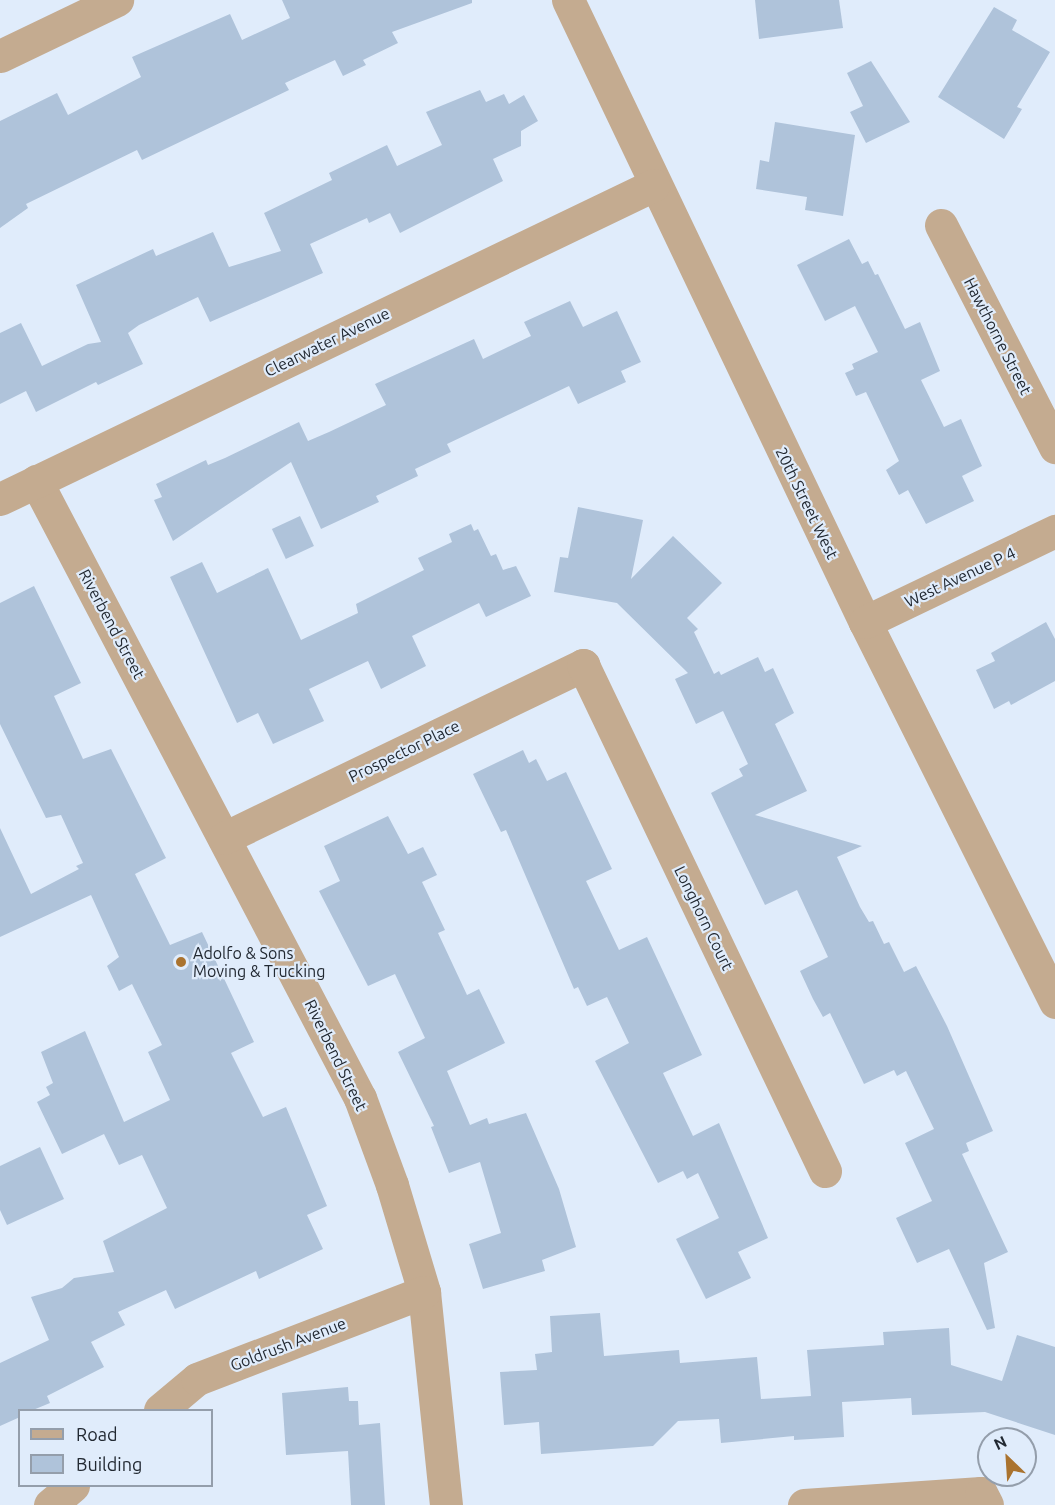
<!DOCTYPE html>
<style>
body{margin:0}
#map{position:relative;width:1055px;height:1505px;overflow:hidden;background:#e0ecfb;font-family:Ubuntu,sans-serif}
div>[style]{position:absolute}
.building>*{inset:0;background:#afc3da;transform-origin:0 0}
.minor>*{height:33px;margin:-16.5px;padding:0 16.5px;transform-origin:16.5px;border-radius:16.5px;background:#c4ab90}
.dots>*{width:16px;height:16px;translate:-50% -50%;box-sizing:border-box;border:3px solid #e0ecfb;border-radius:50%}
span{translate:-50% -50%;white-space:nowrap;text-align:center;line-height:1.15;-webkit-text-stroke:4.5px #e0ecfb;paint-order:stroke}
.street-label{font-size:16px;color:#222932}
.poi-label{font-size:16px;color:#222932}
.left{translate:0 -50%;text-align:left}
.legend{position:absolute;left:18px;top:1409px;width:195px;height:78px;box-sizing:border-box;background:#e0ecfb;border:2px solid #949eab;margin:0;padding:8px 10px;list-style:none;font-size:18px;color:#222932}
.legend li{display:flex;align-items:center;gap:12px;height:30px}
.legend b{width:30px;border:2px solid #949eab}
.north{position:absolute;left:977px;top:1427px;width:60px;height:60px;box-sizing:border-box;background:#e0ecfb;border:2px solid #949eab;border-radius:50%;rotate:335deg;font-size:16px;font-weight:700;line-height:24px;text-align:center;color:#222932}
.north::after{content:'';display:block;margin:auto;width:21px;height:27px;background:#aa732f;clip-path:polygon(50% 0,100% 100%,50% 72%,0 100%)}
</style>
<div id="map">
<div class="building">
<div style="clip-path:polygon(282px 0,472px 0,472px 3px,392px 32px,398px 43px,363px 60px,366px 65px,343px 76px,335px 60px,285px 83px,289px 90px,142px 160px,137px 150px,26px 204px,28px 208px,0 228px,0 121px,57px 93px,68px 115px,141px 77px,132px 57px,230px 14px,242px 40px,290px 18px)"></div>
<div style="clip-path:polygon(755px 0,839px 0,843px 28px,759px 39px)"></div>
<div style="clip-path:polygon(994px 7px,1017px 20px,1012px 30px,1050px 52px,1017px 107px,1022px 109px,1004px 139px,938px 97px)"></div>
<div style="clip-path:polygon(871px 61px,910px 122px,866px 143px,850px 112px,863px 106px,847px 73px)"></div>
<div style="clip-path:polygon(480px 90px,486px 102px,504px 94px,509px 104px,524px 95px,538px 121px,521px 131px,521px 146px,493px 159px,503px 181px,400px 233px,390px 213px,369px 223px,367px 218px,310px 244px,323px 273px,210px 322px,198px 297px,139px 325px,128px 333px,143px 364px,98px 385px,96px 382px,36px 412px,26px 391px,0 404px,0 333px,21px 323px,42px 366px,88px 344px,101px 342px,76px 285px,153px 249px,156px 256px,213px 232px,229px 267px,281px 251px,264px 213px,332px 180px,329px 173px,387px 145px,397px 166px,442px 145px,426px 112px)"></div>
<div style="clip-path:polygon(775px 122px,855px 135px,843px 216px,805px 210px,807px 197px,756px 189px,760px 160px,769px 162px)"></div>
<div style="clip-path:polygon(849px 239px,862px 264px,868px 261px,875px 275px,878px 274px,905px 329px,920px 322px,940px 371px,921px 380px,944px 427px,961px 419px,982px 466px,962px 476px,974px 501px,926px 524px,908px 490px,899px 495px,886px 470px,899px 461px,866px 392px,856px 396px,845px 373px,854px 369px,852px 364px,878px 352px,855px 306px,825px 321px,797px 265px)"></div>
<div style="clip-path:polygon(570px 301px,583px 327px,617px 311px,641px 362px,621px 371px,626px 382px,578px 404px,569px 386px,447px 444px,451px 452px,415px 469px,418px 476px,376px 496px,379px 502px,321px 529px,291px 462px,173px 541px,154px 500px,162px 497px,156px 484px,206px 460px,208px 465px,225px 458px,299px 422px,308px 441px,329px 432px,386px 405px,375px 384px,474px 339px,483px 359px,531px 336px,524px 322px)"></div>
<div style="clip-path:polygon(578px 507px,643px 520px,631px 579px,673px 536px,722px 583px,687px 618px,698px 629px,694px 632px,714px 674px,719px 671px,721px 675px,758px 657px,765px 672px,773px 668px,794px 713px,775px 724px,807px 791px,755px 815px,862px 846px,837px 857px,860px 907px,869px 922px,873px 921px,884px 944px,889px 942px,904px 972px,916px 966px,947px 1026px,993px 1131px,966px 1143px,969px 1151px,962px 1154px,1008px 1252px,984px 1263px,995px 1328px,987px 1330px,949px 1249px,917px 1263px,896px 1218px,932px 1201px,905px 1143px,934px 1129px,906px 1071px,897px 1076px,894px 1070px,864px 1084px,830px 1013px,823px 1017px,813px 999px,800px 971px,828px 957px,797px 890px,765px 905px,711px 793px,743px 776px,739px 769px,748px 764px,723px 711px,696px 724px,675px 679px,688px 673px,617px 603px,554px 592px,560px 557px,568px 558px)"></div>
<div style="left:300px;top:516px;width:33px;height:31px;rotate:65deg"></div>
<div style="clip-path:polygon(471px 524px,474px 531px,478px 529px,491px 556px,496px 554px,503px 570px,516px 566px,531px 596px,486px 617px,479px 603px,412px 636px,426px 666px,381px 689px,368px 661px,309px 689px,324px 721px,273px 744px,258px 713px,237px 723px,170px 577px,202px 562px,217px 593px,268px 568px,301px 640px,358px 613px,356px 604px,424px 570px,418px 558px,452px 542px,449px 534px)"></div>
<div style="clip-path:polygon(34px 586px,81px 683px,54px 696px,83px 759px,111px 749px,166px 858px,135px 874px,170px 945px,202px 932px,254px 1042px,231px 1053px,263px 1117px,286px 1107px,327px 1206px,307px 1215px,323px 1249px,259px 1279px,256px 1271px,175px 1309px,166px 1290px,118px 1312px,125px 1325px,91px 1342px,104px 1367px,47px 1396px,50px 1403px,33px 1410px,20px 1410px,20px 1417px,0 1426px,0 1363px,49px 1340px,31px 1297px,62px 1288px,74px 1278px,114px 1272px,103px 1241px,167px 1208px,142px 1155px,119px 1165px,104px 1134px,62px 1154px,37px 1102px,50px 1095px,46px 1087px,53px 1083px,41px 1052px,85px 1031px,124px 1122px,170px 1100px,148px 1052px,162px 1045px,132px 984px,119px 991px,107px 966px,119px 957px,91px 895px,0 937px,0 828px,31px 894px,79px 869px,76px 866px,83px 863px,61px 815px,46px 818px,0 724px,0 603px)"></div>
<div style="clip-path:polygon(1046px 622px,1055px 639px,1055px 681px,1011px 705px,1009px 701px,994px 709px,976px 670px,995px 661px,991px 653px)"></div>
<div style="clip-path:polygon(523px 750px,529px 763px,536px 759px,547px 781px,566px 772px,612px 869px,586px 881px,619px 950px,647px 937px,702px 1055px,663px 1073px,693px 1136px,719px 1123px,768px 1238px,738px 1252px,751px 1278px,706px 1299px,676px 1239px,719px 1218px,698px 1173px,687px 1179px,683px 1171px,658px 1183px,595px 1061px,629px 1043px,607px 997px,587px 1006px,578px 987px,574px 989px,506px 830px,501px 832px,473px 774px)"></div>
<div style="clip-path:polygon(388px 816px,408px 854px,423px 847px,437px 875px,422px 882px,445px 930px,438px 933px,467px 995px,479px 989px,505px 1043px,447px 1071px,470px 1125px,487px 1118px,489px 1124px,526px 1113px,559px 1189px,576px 1247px,542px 1260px,545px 1271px,483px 1289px,469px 1244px,501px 1233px,480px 1162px,449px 1173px,431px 1127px,434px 1126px,398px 1052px,425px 1038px,395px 974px,368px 986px,319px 891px,340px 881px,324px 846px)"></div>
<div style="clip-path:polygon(40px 1147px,64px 1199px,7px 1225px,0 1210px,0 1166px)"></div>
<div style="clip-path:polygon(600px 1313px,604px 1356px,679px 1350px,680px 1363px,757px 1357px,761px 1399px,811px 1396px,807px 1350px,884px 1345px,883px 1332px,949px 1328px,951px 1365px,1002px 1381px,1017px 1335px,1055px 1347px,1055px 1435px,985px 1412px,912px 1415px,911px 1398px,842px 1402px,844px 1437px,794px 1440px,794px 1436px,721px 1443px,719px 1419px,678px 1421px,653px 1446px,541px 1454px,539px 1422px,504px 1425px,500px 1372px,537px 1370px,535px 1354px,552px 1352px,550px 1316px)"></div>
<div style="clip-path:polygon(348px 1387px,349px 1401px,358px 1401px,359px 1425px,380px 1423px,385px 1505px,351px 1505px,348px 1451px,286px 1455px,282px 1393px)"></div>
</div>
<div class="minor">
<div style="left:568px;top:0;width:689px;rotate:64.48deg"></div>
<div style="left:865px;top:622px;width:425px;rotate:63.4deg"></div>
<div style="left:0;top:56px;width:130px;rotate:-25.6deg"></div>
<div style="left:941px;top:225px;width:250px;rotate:62.8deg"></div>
<div style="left:36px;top:481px;width:697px;rotate:62.3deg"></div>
<div style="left:360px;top:1098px;width:93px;rotate:69.8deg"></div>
<div style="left:392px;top:1185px;width:112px;rotate:73.3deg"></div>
<div style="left:424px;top:1292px;width:214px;rotate:84.1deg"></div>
<div style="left:0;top:499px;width:725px;rotate:-25.65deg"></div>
<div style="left:865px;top:622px;width:211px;rotate:-25.6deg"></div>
<div style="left:224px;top:838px;width:399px;rotate:-25.7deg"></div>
<div style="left:583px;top:665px;width:561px;rotate:64.44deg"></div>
<div style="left:160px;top:1410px;width:48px;rotate:-40deg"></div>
<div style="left:197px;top:1379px;width:243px;rotate:-21deg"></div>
<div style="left:50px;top:1505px;width:30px;rotate:-40deg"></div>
<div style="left:804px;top:1505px;width:177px;rotate:-3.9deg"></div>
<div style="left:981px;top:1493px;width:13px;rotate:63deg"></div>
</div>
<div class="dots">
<div style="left:181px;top:962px;background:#aa732f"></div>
</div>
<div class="street-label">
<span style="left:998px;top:336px;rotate:63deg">Hawthorne Street</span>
<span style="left:327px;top:342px;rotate:-26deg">Clearwater Avenue</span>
<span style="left:807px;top:503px;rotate:64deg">20th Street West</span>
<span style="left:960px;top:577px;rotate:-25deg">West Avenue P 4</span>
<span style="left:112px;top:624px;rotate:62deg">Riverbend Street</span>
<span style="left:404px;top:751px;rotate:-26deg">Prospector Place</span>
<span style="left:704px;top:918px;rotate:64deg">Longhorn Court</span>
<span style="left:336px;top:1055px;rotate:64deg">Riverbend Street</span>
<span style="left:288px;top:1344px;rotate:-21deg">Goldrush Avenue</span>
</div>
<div class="poi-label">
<span class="left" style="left:193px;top:962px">Adolfo &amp; Sons<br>Moving &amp; Trucking</span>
</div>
<ul class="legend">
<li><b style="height:8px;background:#c4ab90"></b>Road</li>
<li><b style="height:16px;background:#afc3da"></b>Building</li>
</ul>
<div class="north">N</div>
</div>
